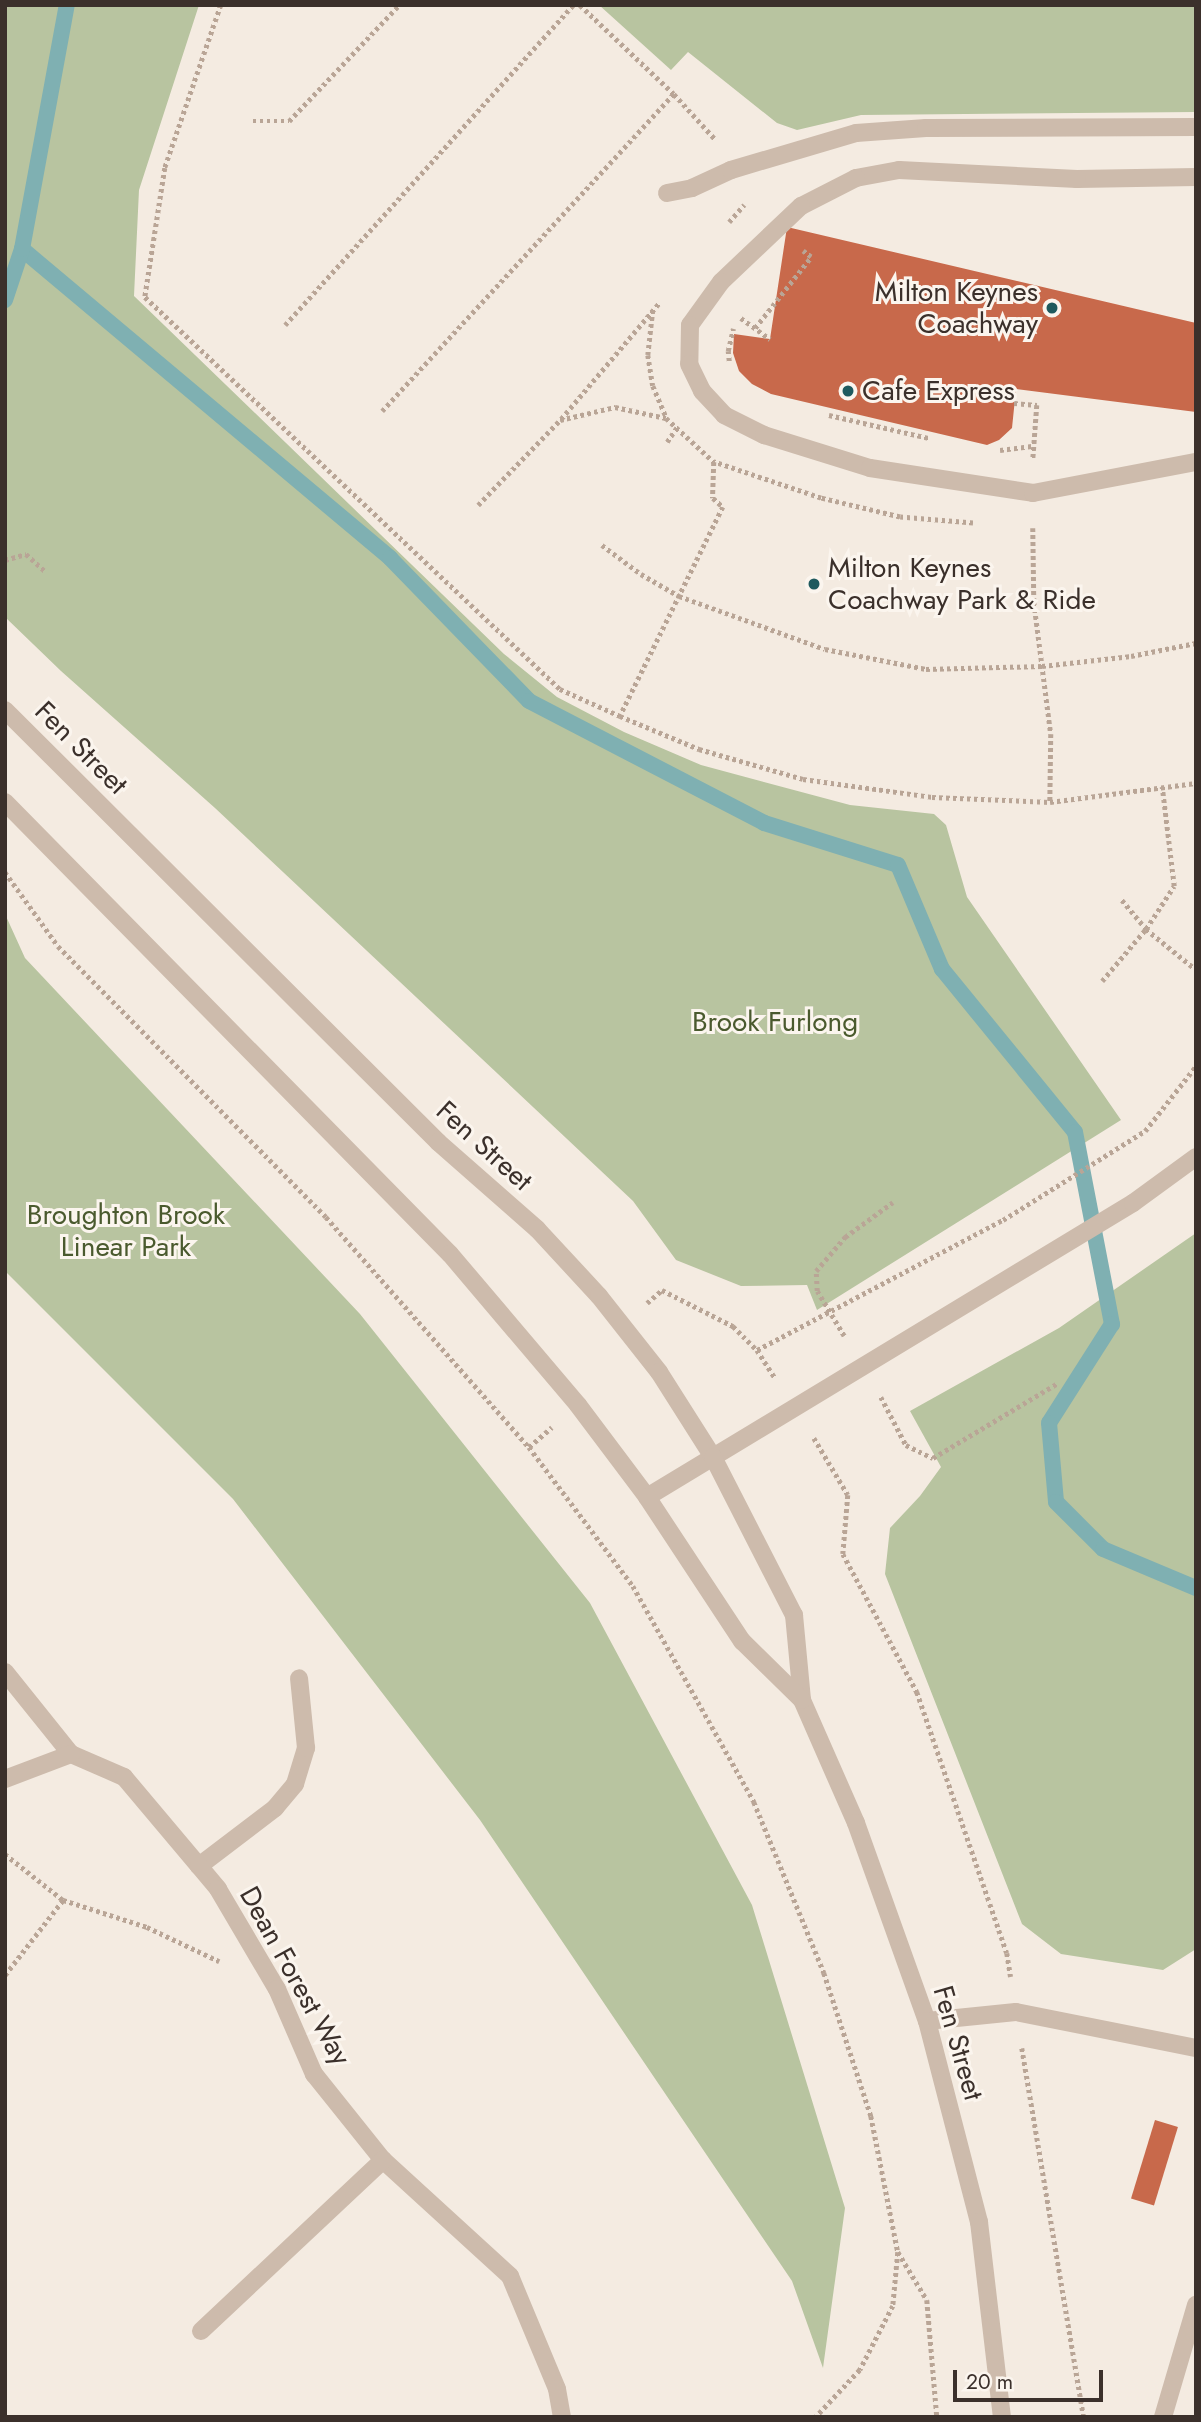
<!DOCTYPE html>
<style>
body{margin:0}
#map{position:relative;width:1201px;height:2422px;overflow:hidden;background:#f4ebe1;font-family:Jost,sans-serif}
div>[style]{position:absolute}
.green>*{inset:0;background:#b8c4a0}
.stream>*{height:16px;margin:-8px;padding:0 8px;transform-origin:8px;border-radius:8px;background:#7fb0b2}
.building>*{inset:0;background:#c8694b;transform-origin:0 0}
.path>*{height:4.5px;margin-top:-2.25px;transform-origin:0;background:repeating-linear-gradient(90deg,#b9a596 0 3.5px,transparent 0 7px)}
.service>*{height:18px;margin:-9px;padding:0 9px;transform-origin:9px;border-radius:9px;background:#cdbbac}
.minor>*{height:18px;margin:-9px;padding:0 9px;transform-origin:9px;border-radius:9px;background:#cdbbac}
.tertiary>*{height:18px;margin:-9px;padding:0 9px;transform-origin:9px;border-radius:9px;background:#cdbbac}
.dots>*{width:19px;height:19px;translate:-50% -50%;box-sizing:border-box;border:4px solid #fbf5ee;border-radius:50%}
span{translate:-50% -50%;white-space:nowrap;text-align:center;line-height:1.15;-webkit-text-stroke:6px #fbf5ee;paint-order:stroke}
.poi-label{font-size:28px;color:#3b302b}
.right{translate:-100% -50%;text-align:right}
.left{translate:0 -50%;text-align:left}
.street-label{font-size:28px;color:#3b302b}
.park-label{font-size:28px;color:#4a5a2e}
.frame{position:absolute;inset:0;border:7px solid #3b302b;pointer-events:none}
.scale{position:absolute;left:953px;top:2370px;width:150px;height:32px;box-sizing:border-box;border:4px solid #3b302b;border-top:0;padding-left:9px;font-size:21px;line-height:24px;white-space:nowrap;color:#3b302b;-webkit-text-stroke:5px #fbf5ee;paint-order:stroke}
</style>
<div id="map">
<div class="green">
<div style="clip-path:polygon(5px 5px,199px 5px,139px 190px,134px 296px,504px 654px,557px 697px,624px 732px,701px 765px,850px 805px,934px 814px,946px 825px,967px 897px,1121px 1120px,817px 1310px,807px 1285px,741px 1286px,676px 1260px,633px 1201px,215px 808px,61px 671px,5px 617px)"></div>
<div style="clip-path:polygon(599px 5px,1196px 5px,1196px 112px,861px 115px,797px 130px,777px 123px,688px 52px,671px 70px)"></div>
<div style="clip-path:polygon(5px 914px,25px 958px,360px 1314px,590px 1603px,752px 1905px,845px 2208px,823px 2368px,792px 2281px,480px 1820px,233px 1499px,5px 1271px)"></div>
<div style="clip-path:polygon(1196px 1233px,1196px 1949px,1163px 1970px,1061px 1954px,1022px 1924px,885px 1574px,890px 1528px,920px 1496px,941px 1467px,910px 1411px,1059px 1328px)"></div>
</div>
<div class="stream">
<div style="left:22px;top:249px;width:481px;rotate:40deg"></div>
<div style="left:390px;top:558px;width:199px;rotate:45.8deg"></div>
<div style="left:529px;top:701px;width:265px;rotate:27.4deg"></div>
<div style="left:764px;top:823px;width:140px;rotate:17.4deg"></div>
<div style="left:898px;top:865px;width:113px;rotate:67.1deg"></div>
<div style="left:942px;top:969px;width:210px;rotate:50.8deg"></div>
<div style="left:1075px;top:1132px;width:196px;rotate:79.1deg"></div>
<div style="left:1112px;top:1324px;width:117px;rotate:122.5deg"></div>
<div style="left:1049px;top:1423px;width:79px;rotate:84.9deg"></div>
<div style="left:1056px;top:1502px;width:66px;rotate:45deg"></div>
<div style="left:1103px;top:1549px;width:101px;rotate:22.8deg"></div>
<div style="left:5px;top:300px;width:54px;rotate:-71.6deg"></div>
<div style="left:22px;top:249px;width:248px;rotate:-79.6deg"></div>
</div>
<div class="building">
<div style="clip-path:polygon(787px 227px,1196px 323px,1196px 412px,1016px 389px,1012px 428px,999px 440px,987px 445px,771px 394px,752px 384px,739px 371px,733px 353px,734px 334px,770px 339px)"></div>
<div style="left:1155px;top:2120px;width:24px;height:82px;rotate:17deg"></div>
</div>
<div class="path">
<div style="left:221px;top:5px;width:172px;rotate:109deg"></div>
<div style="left:165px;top:168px;width:131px;rotate:98.8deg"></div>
<div style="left:145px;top:297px;width:571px;rotate:43.37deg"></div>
<div style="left:560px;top:689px;width:66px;rotate:24.2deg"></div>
<div style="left:580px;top:5px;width:129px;rotate:43.4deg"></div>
<div style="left:674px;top:94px;width:62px;rotate:47.6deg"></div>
<div style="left:253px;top:121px;width:36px"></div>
<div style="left:289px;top:121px;width:160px;rotate:-46.5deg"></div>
<div style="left:729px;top:222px;width:23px;rotate:-49deg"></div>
<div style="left:653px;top:310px;width:45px;rotate:96.3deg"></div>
<div style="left:648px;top:355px;width:31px;rotate:81deg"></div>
<div style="left:653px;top:386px;width:34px;rotate:67deg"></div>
<div style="left:741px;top:318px;width:36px;rotate:36deg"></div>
<div style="left:285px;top:325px;width:431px;rotate:-48deg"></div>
<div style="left:755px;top:328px;width:90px;rotate:-51.7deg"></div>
<div style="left:811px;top:257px;width:10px;rotate:-143deg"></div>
<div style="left:729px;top:361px;width:10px;rotate:-96deg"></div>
<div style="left:728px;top:351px;width:23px;rotate:-77deg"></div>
<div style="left:1014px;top:403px;width:23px;rotate:5deg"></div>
<div style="left:1037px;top:405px;width:55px;rotate:94.2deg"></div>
<div style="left:382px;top:411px;width:431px;rotate:-47.4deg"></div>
<div style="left:829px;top:415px;width:103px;rotate:13deg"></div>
<div style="left:561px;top:419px;width:152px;rotate:-49.8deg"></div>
<div style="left:667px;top:442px;width:18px;rotate:-56deg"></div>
<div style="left:1000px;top:450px;width:32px;rotate:-7deg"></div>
<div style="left:478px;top:505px;width:118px;rotate:-46deg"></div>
<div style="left:560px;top:420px;width:57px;rotate:-13.3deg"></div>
<div style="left:615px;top:407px;width:52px;rotate:12.2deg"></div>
<div style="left:666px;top:418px;width:65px;rotate:42.5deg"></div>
<div style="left:973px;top:523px;width:73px;rotate:-175.3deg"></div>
<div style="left:900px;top:517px;width:81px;rotate:-166.5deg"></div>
<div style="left:821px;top:498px;width:113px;rotate:-161.4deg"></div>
<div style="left:714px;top:462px;width:36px;rotate:92deg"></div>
<div style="left:713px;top:498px;width:13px;rotate:42deg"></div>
<div style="left:723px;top:507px;width:233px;rotate:116.2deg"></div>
<div style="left:620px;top:716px;width:86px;rotate:22.7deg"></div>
<div style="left:699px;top:749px;width:108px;rotate:16.1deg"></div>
<div style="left:803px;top:779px;width:130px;rotate:7.9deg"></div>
<div style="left:932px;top:797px;width:118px;rotate:2.4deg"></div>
<div style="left:1050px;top:802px;width:147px;rotate:-7.4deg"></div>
<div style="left:1033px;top:528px;width:74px;rotate:89.2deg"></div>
<div style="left:1034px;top:602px;width:133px;rotate:82.7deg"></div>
<div style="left:1051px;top:734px;width:68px;rotate:90.8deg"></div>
<div style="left:602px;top:545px;width:49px;rotate:36.6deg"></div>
<div style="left:641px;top:574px;width:44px;rotate:30.1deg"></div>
<div style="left:679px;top:596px;width:155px;rotate:20deg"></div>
<div style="left:825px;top:649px;width:103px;rotate:11.2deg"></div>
<div style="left:926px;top:669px;width:116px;rotate:-1.5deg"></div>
<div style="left:1042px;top:666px;width:90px;rotate:-6.4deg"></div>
<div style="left:1131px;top:656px;width:66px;rotate:-11.3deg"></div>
<div style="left:5px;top:560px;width:22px;rotate:-16deg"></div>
<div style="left:26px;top:554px;width:27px;rotate:42deg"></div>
<div style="left:5px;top:872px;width:91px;rotate:54.4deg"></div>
<div style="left:58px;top:946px;width:381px;rotate:45.3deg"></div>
<div style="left:326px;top:1217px;width:307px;rotate:48.6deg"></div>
<div style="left:529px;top:1447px;width:174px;rotate:53.2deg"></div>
<div style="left:633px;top:1586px;width:248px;rotate:60.7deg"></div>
<div style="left:754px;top:1802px;width:185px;rotate:67.7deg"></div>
<div style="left:824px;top:1973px;width:151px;rotate:71.8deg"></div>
<div style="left:871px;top:2116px;width:139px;rotate:78.8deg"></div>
<div style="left:898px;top:2252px;width:54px;rotate:95.3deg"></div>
<div style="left:893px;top:2306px;width:72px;rotate:117.3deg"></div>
<div style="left:860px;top:2370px;width:64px;rotate:133.1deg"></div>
<div style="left:1122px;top:900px;width:38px;rotate:50deg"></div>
<div style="left:1146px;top:929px;width:62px;rotate:39.1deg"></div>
<div style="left:1102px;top:981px;width:68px;rotate:-49.8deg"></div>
<div style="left:1146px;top:929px;width:51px;rotate:-56.9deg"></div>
<div style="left:1174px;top:886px;width:100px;rotate:-96.9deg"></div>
<div style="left:647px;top:1303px;width:20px;rotate:-41deg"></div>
<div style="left:662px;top:1290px;width:80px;rotate:26.9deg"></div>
<div style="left:733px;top:1326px;width:34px;rotate:45deg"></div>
<div style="left:757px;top:1350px;width:33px;rotate:57deg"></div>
<div style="left:844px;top:1336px;width:52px;rotate:-121deg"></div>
<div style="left:817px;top:1291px;width:20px;rotate:-93deg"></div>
<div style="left:816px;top:1271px;width:45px;rotate:-49.5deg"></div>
<div style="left:845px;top:1237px;width:59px;rotate:-36.1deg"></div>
<div style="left:757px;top:1350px;width:278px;rotate:-27.9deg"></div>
<div style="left:1003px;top:1220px;width:168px;rotate:-32.1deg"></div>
<div style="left:1145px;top:1131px;width:83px;rotate:-51.9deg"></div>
<div style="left:881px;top:1397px;width:54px;rotate:62.5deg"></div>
<div style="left:906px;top:1445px;width:30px;rotate:26deg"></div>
<div style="left:933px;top:1458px;width:144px;rotate:-31deg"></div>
<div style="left:814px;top:1438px;width:66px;rotate:59.2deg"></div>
<div style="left:848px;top:1495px;width:59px;rotate:94.8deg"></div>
<div style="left:843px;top:1554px;width:157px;rotate:61.8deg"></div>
<div style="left:917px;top:1692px;width:276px;rotate:71deg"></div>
<div style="left:1007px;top:1953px;width:24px;rotate:81deg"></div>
<div style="left:529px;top:1447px;width:30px;rotate:-41deg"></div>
<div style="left:5px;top:1854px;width:74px;rotate:38.4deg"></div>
<div style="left:5px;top:1975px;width:95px;rotate:-52.3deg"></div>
<div style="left:63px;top:1900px;width:88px;rotate:17.8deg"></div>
<div style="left:147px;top:1927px;width:80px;rotate:25.3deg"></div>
<div style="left:1022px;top:2048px;width:374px;rotate:80.5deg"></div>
<div style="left:898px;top:2252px;width:56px;rotate:58.9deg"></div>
<div style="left:927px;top:2300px;width:117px;rotate:85.1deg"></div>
</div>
<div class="service">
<div style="left:1196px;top:177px;width:119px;rotate:179deg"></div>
<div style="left:1077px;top:179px;width:178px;rotate:-177.1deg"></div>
<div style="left:899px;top:170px;width:44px;rotate:169.5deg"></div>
<div style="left:856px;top:178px;width:62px;rotate:153deg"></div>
<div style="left:801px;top:206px;width:110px;rotate:136.5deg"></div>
<div style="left:721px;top:282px;width:53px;rotate:125.8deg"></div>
<div style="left:690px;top:325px;width:39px;rotate:91deg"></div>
<div style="left:689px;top:364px;width:30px;rotate:64deg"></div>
<div style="left:702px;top:391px;width:33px;rotate:47deg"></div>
<div style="left:724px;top:415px;width:45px;rotate:26.6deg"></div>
<div style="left:764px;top:435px;width:111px;rotate:17.3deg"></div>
<div style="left:870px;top:468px;width:165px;rotate:8.7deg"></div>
<div style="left:1033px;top:493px;width:166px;rotate:-10.8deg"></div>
<div style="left:667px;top:193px;width:25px;rotate:-11deg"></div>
<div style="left:692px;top:188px;width:43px;rotate:-24.8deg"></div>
<div style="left:731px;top:170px;width:130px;rotate:-16.5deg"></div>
<div style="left:856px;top:133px;width:70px;rotate:-4.1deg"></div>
<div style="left:926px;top:128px;width:270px;rotate:-0.2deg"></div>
<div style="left:647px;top:1497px;width:568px;rotate:-31.17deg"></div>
<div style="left:1133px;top:1203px;width:78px;rotate:-36.1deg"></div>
<div style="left:199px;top:1866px;width:96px;rotate:-37.3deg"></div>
<div style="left:275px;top:1808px;width:31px;rotate:-50deg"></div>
<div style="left:295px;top:1784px;width:38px;rotate:-73deg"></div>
<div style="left:306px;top:1748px;width:70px;rotate:-95.7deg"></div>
<div style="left:927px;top:2021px;width:89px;rotate:-5.8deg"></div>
<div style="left:1016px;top:2012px;width:184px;rotate:11.3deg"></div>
<div style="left:1163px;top:2417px;width:117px;rotate:-73.6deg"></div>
</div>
<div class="minor">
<div style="left:5px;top:1672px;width:105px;rotate:51.2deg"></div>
<div style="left:71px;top:1754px;width:58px;rotate:23.5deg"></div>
<div style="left:124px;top:1777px;width:116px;rotate:49.9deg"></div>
<div style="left:199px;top:1866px;width:30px;rotate:50deg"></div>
<div style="left:218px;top:1889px;width:116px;rotate:59.5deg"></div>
<div style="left:277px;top:1989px;width:93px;rotate:66.5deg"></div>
<div style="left:314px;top:2074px;width:110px;rotate:51.3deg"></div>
<div style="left:383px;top:2160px;width:172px;rotate:42.4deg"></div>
<div style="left:510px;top:2276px;width:122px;rotate:67.4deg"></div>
<div style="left:557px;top:2389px;width:28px;rotate:80deg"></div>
<div style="left:5px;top:1779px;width:71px;rotate:-20.7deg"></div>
<div style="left:201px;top:2331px;width:250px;rotate:-43.2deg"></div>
</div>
<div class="tertiary">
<div style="left:5px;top:710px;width:612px;rotate:44.93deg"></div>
<div style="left:438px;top:1142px;width:132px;rotate:41.3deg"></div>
<div style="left:537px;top:1229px;width:91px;rotate:47.2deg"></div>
<div style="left:599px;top:1296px;width:97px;rotate:51.7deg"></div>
<div style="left:659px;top:1372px;width:101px;rotate:57.6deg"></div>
<div style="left:713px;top:1457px;width:178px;rotate:62.9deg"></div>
<div style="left:794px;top:1615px;width:85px;rotate:84.6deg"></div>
<div style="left:802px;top:1700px;width:134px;rotate:66.3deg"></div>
<div style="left:856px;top:1823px;width:210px;rotate:70.3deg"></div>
<div style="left:927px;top:2021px;width:208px;rotate:75.5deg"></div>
<div style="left:979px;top:2222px;width:196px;rotate:83.3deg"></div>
<div style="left:5px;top:802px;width:634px;rotate:45.45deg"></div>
<div style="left:450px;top:1254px;width:198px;rotate:49.7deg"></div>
<div style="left:578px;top:1405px;width:115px;rotate:53.1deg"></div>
<div style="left:647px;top:1497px;width:173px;rotate:56.6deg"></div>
<div style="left:742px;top:1641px;width:84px;rotate:44.5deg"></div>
</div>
<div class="dots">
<div style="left:1052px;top:308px;background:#1f5a5e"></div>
<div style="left:848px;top:391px;background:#1f5a5e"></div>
<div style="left:814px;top:584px;background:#1f5a5e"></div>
</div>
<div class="poi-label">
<span class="right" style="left:1038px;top:308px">Milton Keynes<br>Coachway</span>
<span class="left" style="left:862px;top:391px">Cafe Express</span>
<span class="left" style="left:828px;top:584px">Milton Keynes<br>Coachway Park &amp; Ride</span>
</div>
<div class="street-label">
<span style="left:81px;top:748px;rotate:45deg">Fen Street</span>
<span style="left:484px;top:1146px;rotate:42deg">Fen Street</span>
<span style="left:295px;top:1976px;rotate:61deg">Dean Forest Way</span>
<span style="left:958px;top:2043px;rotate:74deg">Fen Street</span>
</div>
<div class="park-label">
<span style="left:775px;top:1022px">Brook Furlong</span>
<span style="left:126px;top:1231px">Broughton Brook<br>Linear Park</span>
</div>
<div class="frame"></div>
<div class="scale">20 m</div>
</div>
